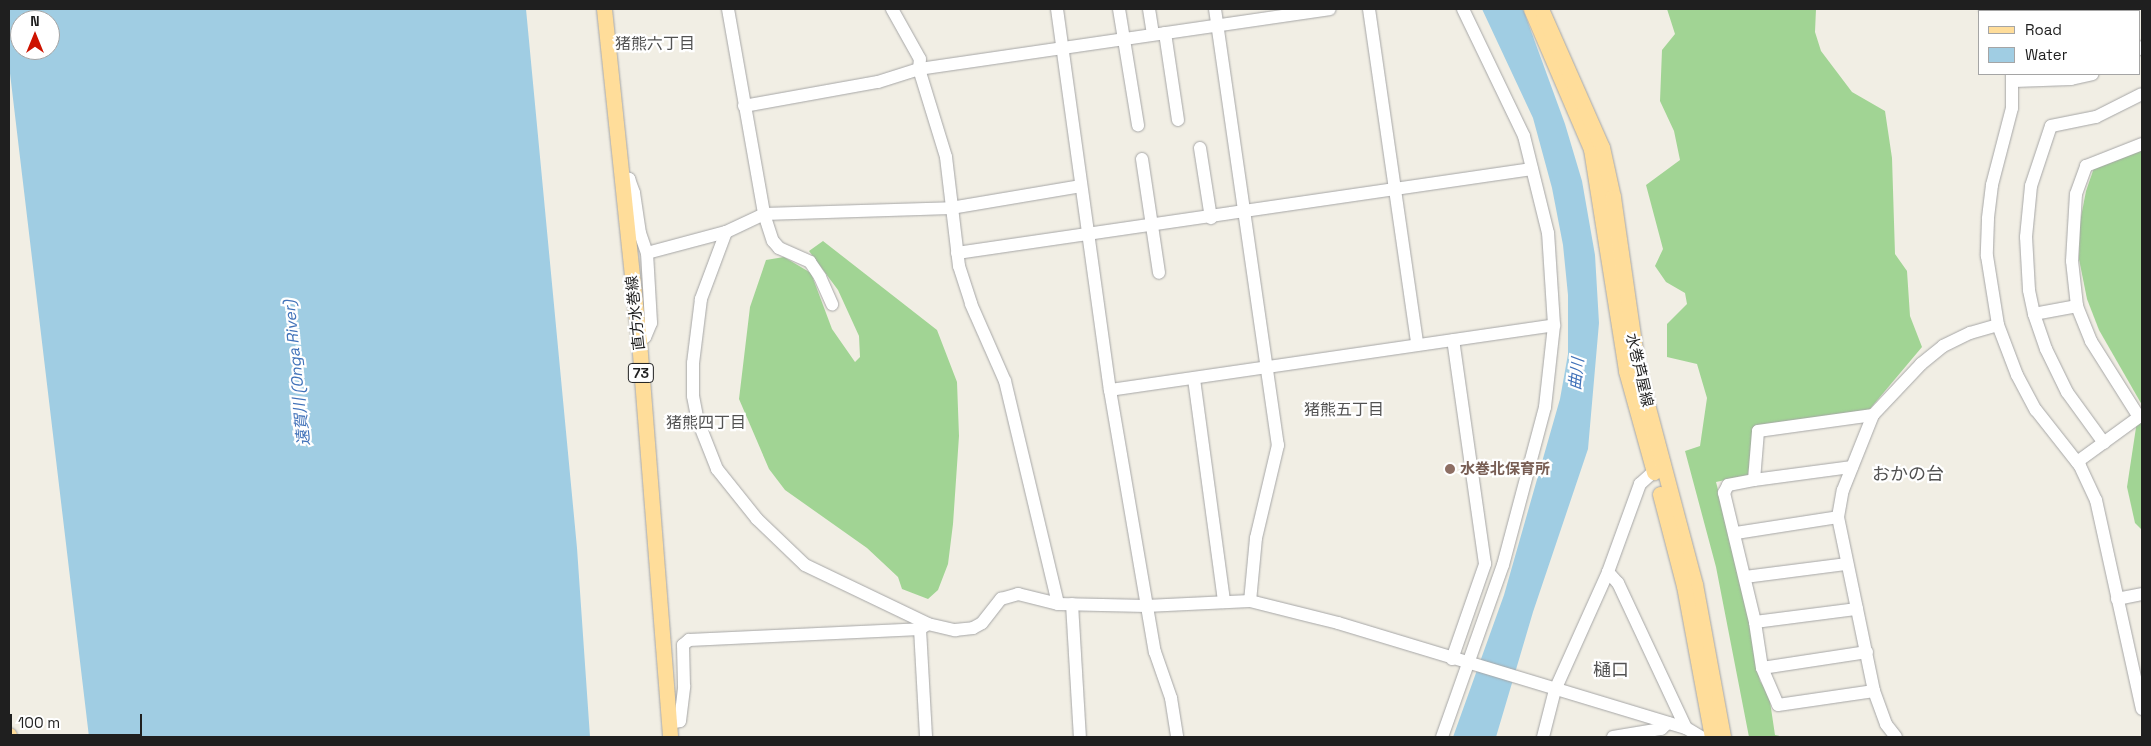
<!DOCTYPE html>
<meta charset="utf-8">
<style>
body{margin:0}
#map{position:relative;width:2151px;height:746px;overflow:hidden;background:#f1eee4;font-family:"Space Grotesk","Noto Sans JP",sans-serif}
div>[style]{position:absolute}
.forest>*{inset:0;background:#a1d494}
.water>*{inset:0;background:#a0cde3}
.roads{filter:drop-shadow(0 0 1px #a6a6a6) drop-shadow(0 0 1px #a6a6a6)}
.minor>*{height:12px;margin:-6px;padding:0 6px;transform-origin:6px;border-radius:6px;background:#fff}
.major>*{height:15px;margin:-7.5px;padding:0 7.5px;transform-origin:7.5px;border-radius:7.5px;background:#ffdd9a}
.dots>*{width:14px;height:14px;translate:-50% -50%;box-sizing:border-box;border:2px solid #fff;border-radius:50%}
span{translate:-50% -50%;white-space:nowrap;text-align:center;line-height:1.15;-webkit-text-stroke:4.5px #fff;paint-order:stroke}
.shield-label span{padding:1px 4px;background:#fff;border:1px solid;border-radius:4px;-webkit-text-stroke-width:0}
.shield-label{font-size:14px;color:#1f1f1f;font-weight:700}
.street-label{font-size:15px;color:#1f1f1f}
.education-label{font-size:15px;color:#785e54;font-weight:700}
.left{translate:0 -50%;text-align:left}
.neighbourhood-label{font-size:16px;color:#525252}
.water-label{font-size:16px;color:#4172b9;font-style:italic}
.quarter-label{font-size:18px;color:#525252}
.frame{position:absolute;inset:0;border:10px solid #1f1f1f;pointer-events:none}
.legend{position:absolute;left:1978px;top:10px;width:162px;height:65px;box-sizing:border-box;background:#fff;border:1px solid #a5a5a5;margin:0;padding:6px 9px;list-style:none;font-size:15px;color:#1f1f1f}
.legend li{display:flex;align-items:center;gap:10px;height:25px}
.legend b{width:25px;border:1px solid #a5a5a5}
.north{position:absolute;left:10px;top:10px;width:50px;height:50px;box-sizing:border-box;background:#fff;border:1px solid #a5a5a5;border-radius:50%;rotate:0deg;font-size:14px;font-weight:700;line-height:20px;text-align:center;color:#1f1f1f}
.north::after{content:'';display:block;margin:auto;width:18px;height:22px;background:#cd1300;clip-path:polygon(50% 0,100% 100%,50% 72%,0 100%)}
.scale{position:absolute;left:10px;top:714px;width:132px;height:22px;box-sizing:border-box;border:2px solid #1f1f1f;border-top:0;padding-left:6px;font-size:15px;line-height:18px;white-space:nowrap;color:#1f1f1f;-webkit-text-stroke:4px #fff;paint-order:stroke}
</style>
<div id="map">
<div class="forest">
<div style="clip-path:polygon(1667px 9px,1816px 9px,1815px 32px,1821px 51px,1852px 92px,1885px 111px,1892px 158px,1895px 254px,1907px 271px,1910px 316px,1922px 347px,1869px 410px,1754px 426px,1748px 475px,1716px 482px,1742px 582px,1760px 681px,1769px 695px,1775px 735px,1784px 737px,1749px 737px,1716px 567px,1685px 451px,1700px 446px,1707px 398px,1697px 364px,1667px 357px,1667px 324px,1687px 304px,1685px 293px,1666px 282px,1655px 266px,1663px 249px,1646px 185px,1680px 160px,1674px 131px,1660px 101px,1662px 50px,1675px 34px)"></div>
<div style="clip-path:polygon(2142px 149px,2142px 405px,2099px 330px,2087px 299px,2079px 259px,2080px 222px,2086px 191px,2095px 165px)"></div>
<div style="clip-path:polygon(823px 241px,937px 330px,957px 382px,959px 436px,953px 524px,948px 564px,938px 590px,928px 599px,902px 589px,898px 577px,867px 548px,785px 490px,769px 469px,739px 399px,750px 307px,766px 260px,784px 257px,811px 273px,832px 329px,855px 362px,860px 357px,859px 336px,838px 290px,809px 251px)"></div>
<div style="clip-path:polygon(2142px 417px,2142px 530px,2135px 523px,2127px 487px,2137px 421px)"></div>
</div>
<div class="water">
<div style="clip-path:polygon(evenodd,9px 9px,526px 9px,577px 548px,590px 737px,89px 737px,9px 65px,9px 9px,20px 20px,50px 20px,50px 50px,20px 50px,20px 20px)"></div>
<div style="clip-path:polygon(1482px 9px,1523px 9px,1565px 124px,1582px 181px,1595px 255px,1599px 323px,1588px 449px,1533px 612px,1496px 737px,1453px 737px,1504px 595px,1560px 399px,1568px 354px,1568px 295px,1563px 245px,1552px 188px,1533px 118px)"></div>
</div>
<div class="roads">
<div class="minor">
<div style="left:728px;top:9px;width:208px;rotate:80deg"></div>
<div style="left:764px;top:214px;width:28px;rotate:72deg"></div>
<div style="left:773px;top:241px;width:9px;rotate:49deg"></div>
<div style="left:779px;top:248px;width:34px;rotate:24deg"></div>
<div style="left:810px;top:262px;width:18px;rotate:56deg"></div>
<div style="left:820px;top:277px;width:30px;rotate:66deg"></div>
<div style="left:892px;top:9px;width:57px;rotate:60.8deg"></div>
<div style="left:920px;top:59px;width:10px;rotate:96deg"></div>
<div style="left:919px;top:69px;width:92px;rotate:72.9deg"></div>
<div style="left:946px;top:157px;width:110px;rotate:83.2deg"></div>
<div style="left:959px;top:266px;width:40px;rotate:72deg"></div>
<div style="left:971px;top:304px;width:84px;rotate:66.2deg"></div>
<div style="left:1005px;top:381px;width:229px;rotate:76.6deg"></div>
<div style="left:1057px;top:9px;width:385px;rotate:82.1deg"></div>
<div style="left:1110px;top:390px;width:266px;rotate:80.3deg"></div>
<div style="left:1155px;top:652px;width:49px;rotate:70.8deg"></div>
<div style="left:1171px;top:698px;width:39px;rotate:81deg"></div>
<div style="left:1119px;top:9px;width:118px;rotate:80.7deg"></div>
<div style="left:1149px;top:9px;width:25px;rotate:81deg"></div>
<div style="left:1215px;top:9px;width:441px;rotate:81.8deg"></div>
<div style="left:1278px;top:445px;width:96px;rotate:103.3deg"></div>
<div style="left:1256px;top:538px;width:63px;rotate:95.4deg"></div>
<div style="left:1369px;top:9px;width:338px;rotate:81.8deg"></div>
<div style="left:1985px;top:9px;width:3px;rotate:45deg"></div>
<div style="left:2018px;top:9px;width:2px;rotate:63deg"></div>
<div style="left:2071px;top:9px;width:2px;rotate:63deg"></div>
<div style="left:2127px;top:11px;width:3px;rotate:-45deg"></div>
<div style="left:1165px;top:33px;width:88px;rotate:81.5deg"></div>
<div style="left:2140px;top:49px;width:3px;rotate:-45deg"></div>
<div style="left:2012px;top:74px;width:34px;rotate:90deg"></div>
<div style="left:2012px;top:108px;width:80px;rotate:104.6deg"></div>
<div style="left:1992px;top:185px;width:34px;rotate:97deg"></div>
<div style="left:1988px;top:219px;width:37px;rotate:92deg"></div>
<div style="left:1987px;top:256px;width:70px;rotate:80.9deg"></div>
<div style="left:1998px;top:325px;width:53px;rotate:69.2deg"></div>
<div style="left:2017px;top:375px;width:40px;rotate:62deg"></div>
<div style="left:2036px;top:410px;width:71px;rotate:51.8deg"></div>
<div style="left:2080px;top:466px;width:38px;rotate:65deg"></div>
<div style="left:2096px;top:500px;width:214px;rotate:77.6deg"></div>
<div style="left:2014px;top:81px;width:57px;rotate:-2deg"></div>
<div style="left:2071px;top:79px;width:22px;rotate:-13deg"></div>
<div style="left:744px;top:106px;width:136px;rotate:-10.2deg"></div>
<div style="left:878px;top:82px;width:43px;rotate:-17.6deg"></div>
<div style="left:919px;top:69px;width:415px;rotate:-8.3deg"></div>
<div style="left:1200px;top:148px;width:71px;rotate:81.1deg"></div>
<div style="left:1142px;top:159px;width:115px;rotate:81.5deg"></div>
<div style="left:621px;top:176px;width:9px;rotate:21deg"></div>
<div style="left:629px;top:179px;width:15px;rotate:70deg"></div>
<div style="left:634px;top:193px;width:40px;rotate:81.5deg"></div>
<div style="left:640px;top:233px;width:21px;rotate:71deg"></div>
<div style="left:647px;top:253px;width:70px;rotate:86.7deg"></div>
<div style="left:651px;top:323px;width:15px;rotate:113deg"></div>
<div style="left:645px;top:337px;width:7px;rotate:146deg"></div>
<div style="left:726px;top:232px;width:72px;rotate:110.5deg"></div>
<div style="left:701px;top:299px;width:64px;rotate:97.1deg"></div>
<div style="left:693px;top:363px;width:33px;rotate:90deg"></div>
<div style="left:693px;top:396px;width:25px;rotate:79deg"></div>
<div style="left:698px;top:421px;width:52px;rotate:68.4deg"></div>
<div style="left:717px;top:469px;width:64px;rotate:51.3deg"></div>
<div style="left:757px;top:519px;width:66px;rotate:43.8deg"></div>
<div style="left:805px;top:565px;width:136px;rotate:25.6deg"></div>
<div style="left:928px;top:624px;width:28px;rotate:13deg"></div>
<div style="left:955px;top:630px;width:18px;rotate:-6deg"></div>
<div style="left:973px;top:628px;width:10px;rotate:-29deg"></div>
<div style="left:982px;top:623px;width:31px;rotate:-52deg"></div>
<div style="left:1001px;top:599px;width:18px;rotate:-16deg"></div>
<div style="left:1018px;top:594px;width:41px;rotate:14deg"></div>
<div style="left:1058px;top:604px;width:88px;rotate:1.3deg"></div>
<div style="left:1146px;top:606px;width:104px;rotate:-2.8deg"></div>
<div style="left:1250px;top:601px;width:91px;rotate:14deg"></div>
<div style="left:1338px;top:623px;width:363px;rotate:16.8deg"></div>
<div style="left:1686px;top:728px;width:17px;rotate:31deg"></div>
<div style="left:647px;top:253px;width:82px;rotate:-14.9deg"></div>
<div style="left:726px;top:232px;width:42px;rotate:-25.3deg"></div>
<div style="left:764px;top:214px;width:187px;rotate:-1.8deg"></div>
<div style="left:951px;top:208px;width:132px;rotate:-9.6deg"></div>
<div style="left:957px;top:253px;width:581px;rotate:-8.31deg"></div>
<div style="left:2034px;top:314px;width:44px;rotate:-10.5deg"></div>
<div style="left:1194px;top:379px;width:225px;rotate:82.3deg"></div>
<div style="left:1110px;top:390px;width:449px;rotate:-8.3deg"></div>
<div style="left:2104px;top:443px;width:63px;rotate:-126deg"></div>
<div style="left:2067px;top:392px;width:48px;rotate:-116deg"></div>
<div style="left:2046px;top:349px;width:37px;rotate:-109deg"></div>
<div style="left:2034px;top:314px;width:25px;rotate:-102deg"></div>
<div style="left:2029px;top:290px;width:53px;rotate:-93.2deg"></div>
<div style="left:2026px;top:237px;width:51px;rotate:-84.4deg"></div>
<div style="left:2031px;top:186px;width:63px;rotate:-71.6deg"></div>
<div style="left:2051px;top:126px;width:46px;rotate:-11.3deg"></div>
<div style="left:2096px;top:117px;width:51px;rotate:-26.6deg"></div>
<div style="left:2077px;top:462px;width:77px;rotate:-36deg"></div>
<div style="left:2139px;top:417px;width:90px;rotate:-122.3deg"></div>
<div style="left:2091px;top:341px;width:38px;rotate:-112deg"></div>
<div style="left:2077px;top:306px;width:45px;rotate:-96.3deg"></div>
<div style="left:2072px;top:261px;width:67px;rotate:-86.6deg"></div>
<div style="left:2076px;top:194px;width:30px;rotate:-70deg"></div>
<div style="left:2086px;top:166px;width:60px;rotate:-21.4deg"></div>
<div style="left:1754px;top:480px;width:99px;rotate:-7.6deg"></div>
<div style="left:1736px;top:533px;width:103px;rotate:-8.9deg"></div>
<div style="left:1608px;top:572px;width:15px;rotate:48deg"></div>
<div style="left:1618px;top:583px;width:160px;rotate:64.9deg"></div>
<div style="left:1745px;top:577px;width:103px;rotate:-7.3deg"></div>
<div style="left:2117px;top:599px;width:25px;rotate:-11deg"></div>
<div style="left:1072px;top:604px;width:133px;rotate:86.6deg"></div>
<div style="left:1755px;top:622px;width:103px;rotate:-7.3deg"></div>
<div style="left:920px;top:629px;width:108px;rotate:86.8deg"></div>
<div style="left:1867px;top:652px;width:106px;rotate:171.3deg"></div>
<div style="left:1762px;top:668px;width:47px;rotate:-98.7deg"></div>
<div style="left:1755px;top:622px;width:133px;rotate:-103.5deg"></div>
<div style="left:1724px;top:493px;width:9px;rotate:-63deg"></div>
<div style="left:1728px;top:485px;width:26px;rotate:-11deg"></div>
<div style="left:1754px;top:480px;width:49px;rotate:-85.3deg"></div>
<div style="left:1758px;top:431px;width:116px;rotate:-7.9deg"></div>
<div style="left:1452px;top:659px;width:101px;rotate:-70.8deg"></div>
<div style="left:1485px;top:564px;width:226px;rotate:-98.1deg"></div>
<div style="left:1762px;top:668px;width:40px;rotate:66.6deg"></div>
<div style="left:1778px;top:705px;width:97px;rotate:-8.3deg"></div>
<div style="left:669px;top:723px;width:11px;rotate:-10deg"></div>
<div style="left:680px;top:721px;width:35px;rotate:-83deg"></div>
<div style="left:684px;top:686px;width:41px;rotate:-91.4deg"></div>
<div style="left:683px;top:645px;width:8px;rotate:-40deg"></div>
<div style="left:689px;top:640px;width:231px;rotate:-2.7deg"></div>
<div style="left:920px;top:629px;width:9px;rotate:-32deg"></div>
<div style="left:1442px;top:737px;width:182px;rotate:-70.5deg"></div>
<div style="left:1503px;top:565px;width:163px;rotate:-75.1deg"></div>
<div style="left:1545px;top:407px;width:82px;rotate:-83.7deg"></div>
<div style="left:1554px;top:325px;width:92px;rotate:-93.7deg"></div>
<div style="left:1548px;top:233px;width:100px;rotate:-103.9deg"></div>
<div style="left:1524px;top:136px;width:141px;rotate:-115.7deg"></div>
<div style="left:1543px;top:737px;width:49px;rotate:-75.7deg"></div>
<div style="left:1555px;top:690px;width:129px;rotate:-65.8deg"></div>
<div style="left:1608px;top:572px;width:94px;rotate:-70deg"></div>
<div style="left:1640px;top:484px;width:28px;rotate:-42deg"></div>
<div style="left:1613px;top:737px;width:49px;rotate:-9.5deg"></div>
<div style="left:1661px;top:729px;width:9px;rotate:-41deg"></div>
<div style="left:1896px;top:737px;width:16px;rotate:-128deg"></div>
<div style="left:1886px;top:724px;width:35px;rotate:-110deg"></div>
<div style="left:1874px;top:691px;width:178px;rotate:-101.7deg"></div>
<div style="left:1838px;top:517px;width:27px;rotate:-80deg"></div>
<div style="left:1843px;top:490px;width:81px;rotate:-68.2deg"></div>
<div style="left:1873px;top:415px;width:70px;rotate:-46.7deg"></div>
<div style="left:1921px;top:364px;width:28px;rotate:-39deg"></div>
<div style="left:1943px;top:346px;width:30px;rotate:-26deg"></div>
<div style="left:1970px;top:333px;width:29px;rotate:-16deg"></div>
</div>
<div class="major">
<div style="left:604px;top:9px;width:334px;rotate:84deg"></div>
<div style="left:639px;top:341px;width:397px;rotate:85.5deg"></div>
<div style="left:1531px;top:9px;width:152px;rotate:66.8deg"></div>
<div style="left:1591px;top:149px;width:225px;rotate:81deg"></div>
<div style="left:1626px;top:371px;width:105px;rotate:74.5deg"></div>
<div style="left:1541px;top:9px;width:151px;rotate:66.2deg"></div>
<div style="left:1602px;top:147px;width:51px;rotate:77.6deg"></div>
<div style="left:1613px;top:197px;width:175px;rotate:81.8deg"></div>
<div style="left:1638px;top:370px;width:221px;rotate:75.1deg"></div>
<div style="left:1695px;top:584px;width:156px;rotate:79.6deg"></div>
<div style="left:1660px;top:494px;width:95px;rotate:75.4deg"></div>
<div style="left:1684px;top:586px;width:154px;rotate:79.5deg"></div>
<div style="left:9px;top:735px;width:2px;rotate:90deg"></div>
</div>
</div>
<div class="dots">
<div style="left:1450px;top:469px;background:#8d6e63"></div>
</div>
<div class="shield-label">
<span style="left:641px;top:373px">73</span>
</div>
<div class="street-label">
<span style="left:635px;top:313px;rotate:-96deg">直方水巻線</span>
<span style="left:1640px;top:370px;rotate:77deg">水巻芦屋線</span>
</div>
<div class="education-label">
<span class="left" style="left:1460px;top:469px">水巻北保育所</span>
</div>
<div class="neighbourhood-label">
<span style="left:655px;top:44px">猪熊六丁目</span>
<span style="left:1344px;top:410px">猪熊五丁目</span>
<span style="left:706px;top:423px">猪熊四丁目</span>
</div>
<div class="water-label">
<span style="left:297px;top:373px;rotate:-96deg">遠賀川 (Onga River)</span>
<span style="left:1577px;top:374px;rotate:-84deg">曲川</span>
</div>
<div class="quarter-label">
<span style="left:1908px;top:474px">おかの台</span>
<span style="left:1611px;top:670px">樋口</span>
</div>
<div class="frame"></div>
<ul class="legend">
<li><b style="height:6px;background:#ffdd9a"></b>Road</li>
<li><b style="height:14px;background:#a0cde3"></b>Water</li>
</ul>
<div class="north">N</div>
<div class="scale">100 m</div>
</div>
